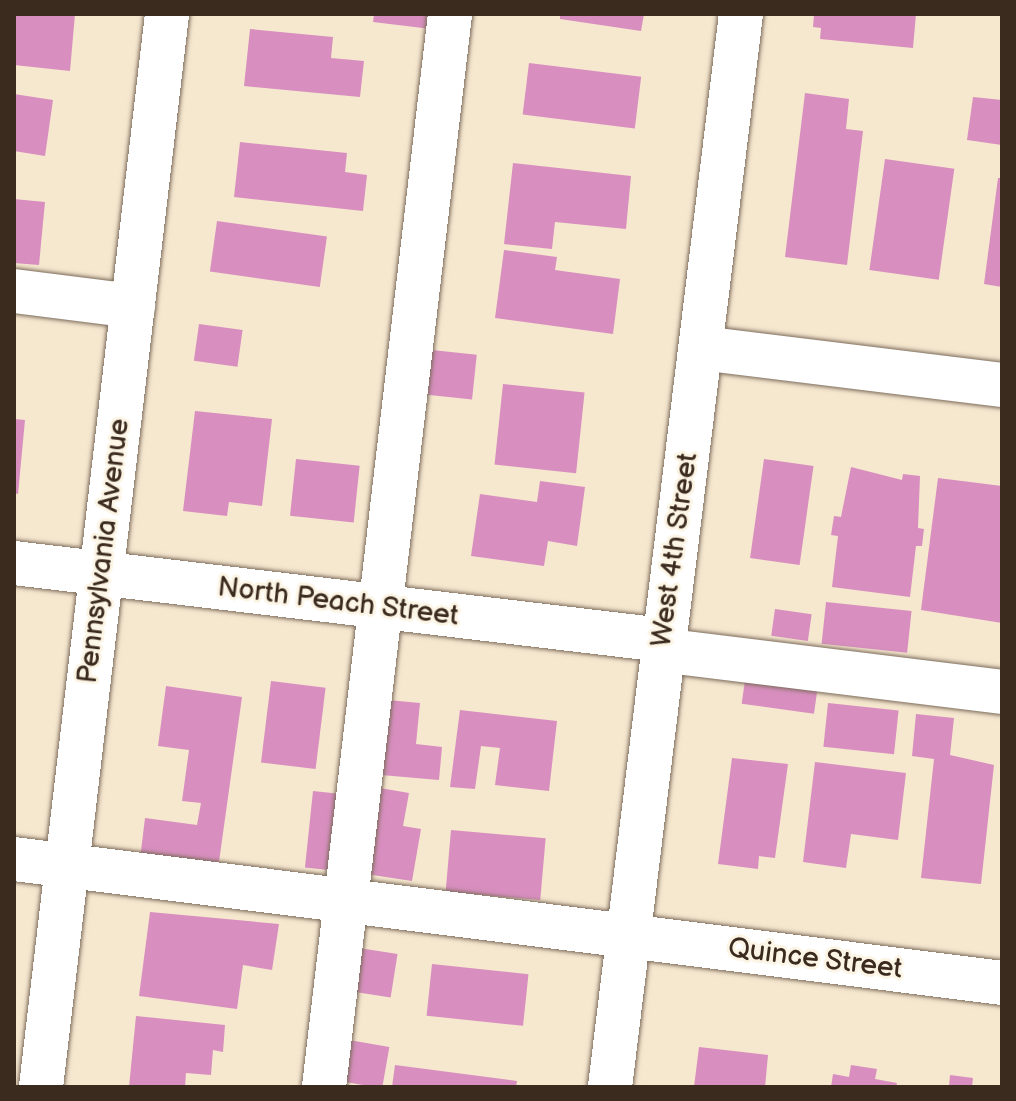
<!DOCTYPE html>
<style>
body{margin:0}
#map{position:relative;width:1016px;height:1101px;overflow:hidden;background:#f6e7cf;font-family:"Balsamiq Sans",sans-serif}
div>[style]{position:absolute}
.building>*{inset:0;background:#d88fbf;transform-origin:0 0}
.roads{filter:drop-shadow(0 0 2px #7c6c5c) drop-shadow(0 0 2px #7c6c5c)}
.minor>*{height:44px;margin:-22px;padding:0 22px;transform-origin:22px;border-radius:22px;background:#fff}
span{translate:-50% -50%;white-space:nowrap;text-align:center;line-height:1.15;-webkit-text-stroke:6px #fcf5e5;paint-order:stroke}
.street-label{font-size:28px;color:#3b2a1e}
.frame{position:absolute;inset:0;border:16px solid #3b2a1e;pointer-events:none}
</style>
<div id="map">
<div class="building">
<div style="clip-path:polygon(14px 14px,75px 14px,70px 71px,14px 65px)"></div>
<div style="clip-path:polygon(374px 14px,433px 14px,431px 29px,373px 22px)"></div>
<div style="clip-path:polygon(560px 14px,644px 14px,641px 31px,560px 19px)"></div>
<div style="clip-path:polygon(814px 14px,916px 14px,913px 48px,820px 39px,821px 28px,813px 27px)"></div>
<div style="clip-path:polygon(250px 29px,333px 37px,331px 58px,364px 61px,360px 97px,244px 86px)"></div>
<div style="left:529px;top:63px;width:113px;height:52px;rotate:7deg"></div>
<div style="clip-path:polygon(805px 93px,849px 99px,846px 129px,863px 131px,847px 265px,785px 257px)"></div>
<div style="clip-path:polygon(14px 94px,53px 100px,45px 156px,14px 151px)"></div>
<div style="clip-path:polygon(973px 97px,1002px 100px,1002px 145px,967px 140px)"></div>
<div style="clip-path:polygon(240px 142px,347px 153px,345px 172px,367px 175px,363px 211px,234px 197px)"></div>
<div style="left:885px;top:159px;width:70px;height:112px;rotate:8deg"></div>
<div style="clip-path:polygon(513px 163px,631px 176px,626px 229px,555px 222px,552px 249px,504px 244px)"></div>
<div style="clip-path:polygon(998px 178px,1002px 178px,1002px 287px,984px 284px)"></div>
<div style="clip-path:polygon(14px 199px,45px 202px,39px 265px,14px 263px)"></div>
<div style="left:217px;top:221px;width:111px;height:51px;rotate:8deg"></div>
<div style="clip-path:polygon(504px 250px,557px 257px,555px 270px,620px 279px,613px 334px,495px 318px)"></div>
<div style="left:199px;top:324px;width:44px;height:37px;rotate:8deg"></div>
<div style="left:432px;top:350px;width:45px;height:45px;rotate:6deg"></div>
<div style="left:503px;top:384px;width:82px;height:81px;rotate:6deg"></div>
<div style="clip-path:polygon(195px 411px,272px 419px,262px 506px,229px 502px,227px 516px,183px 511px)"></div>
<div style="clip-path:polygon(14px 419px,25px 420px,18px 494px,14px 493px)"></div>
<div style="left:296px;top:459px;width:64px;height:57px;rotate:6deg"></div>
<div style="left:764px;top:459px;width:50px;height:100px;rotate:8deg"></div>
<div style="clip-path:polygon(851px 467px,902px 480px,903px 474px,920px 476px,918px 528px,924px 529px,922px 546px,916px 546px,910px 597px,832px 587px,838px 536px,831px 535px,834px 516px,841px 517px)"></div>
<div style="clip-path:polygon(938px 478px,1002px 486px,1002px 623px,921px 610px)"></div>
<div style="clip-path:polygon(540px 481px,585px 487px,577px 546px,548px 541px,544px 566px,471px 556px,480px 494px,537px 502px)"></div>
<div style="left:826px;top:602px;width:86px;height:42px;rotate:6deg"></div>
<div style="left:775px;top:609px;width:37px;height:27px;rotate:8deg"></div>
<div style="left:746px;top:673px;width:73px;height:31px;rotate:8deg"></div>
<div style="left:271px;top:681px;width:55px;height:82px;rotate:7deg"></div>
<div style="clip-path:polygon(166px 686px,242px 697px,218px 869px,140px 859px,145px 818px,197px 825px,201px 803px,182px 801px,189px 750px,158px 746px)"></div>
<div style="clip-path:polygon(388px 700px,420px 703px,416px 744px,442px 747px,439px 780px,381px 775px)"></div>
<div style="left:828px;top:703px;width:71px;height:44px;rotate:6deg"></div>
<div style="clip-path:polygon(460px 710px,557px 721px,549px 791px,495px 785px,500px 748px,481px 746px,475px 789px,450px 787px)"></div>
<div style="clip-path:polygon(916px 714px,954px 718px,950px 755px,994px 765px,981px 884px,921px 878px,934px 759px,912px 756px)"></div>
<div style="clip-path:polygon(732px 758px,788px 764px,775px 858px,759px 856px,758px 869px,718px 864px)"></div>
<div style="clip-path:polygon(815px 762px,906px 773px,898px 840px,851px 834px,846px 868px,803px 862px)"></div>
<div style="clip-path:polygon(380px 788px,409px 793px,403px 826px,421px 829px,412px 881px,366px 874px)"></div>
<div style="left:313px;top:791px;width:28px;height:77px;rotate:6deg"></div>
<div style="left:451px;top:830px;width:95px;height:62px;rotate:5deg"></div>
<div style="clip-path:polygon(150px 912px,279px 924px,272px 970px,243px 965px,237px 1009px,139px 996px)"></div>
<div style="left:359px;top:948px;width:39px;height:44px;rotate:9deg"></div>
<div style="left:432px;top:964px;width:97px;height:52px;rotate:6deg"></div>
<div style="clip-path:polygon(136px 1016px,225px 1025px,223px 1052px,213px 1050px,211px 1075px,186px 1073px,185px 1087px,129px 1087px)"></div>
<div style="left:349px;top:1040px;width:41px;height:42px;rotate:10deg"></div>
<div style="clip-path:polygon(699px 1047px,768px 1055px,765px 1087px,694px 1087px)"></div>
<div style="clip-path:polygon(395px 1065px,517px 1081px,516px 1087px,392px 1087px)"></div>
<div style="clip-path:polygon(851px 1065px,877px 1069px,875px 1079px,897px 1083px,896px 1087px,831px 1087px,833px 1074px,849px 1077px)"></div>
<div style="clip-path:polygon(950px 1075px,973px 1078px,972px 1087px,949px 1087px)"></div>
</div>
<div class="roads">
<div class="minor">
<div style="left:14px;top:291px;width:120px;rotate:7.2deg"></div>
<div style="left:701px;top:348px;width:303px;rotate:7deg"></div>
<div style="left:14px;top:563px;width:654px;rotate:6.77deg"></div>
<div style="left:661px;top:650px;width:344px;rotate:7deg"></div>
<div style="left:14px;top:859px;width:996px;rotate:7.15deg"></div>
<div style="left:41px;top:1087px;width:1080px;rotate:-83.3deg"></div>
<div style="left:324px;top:1087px;width:1080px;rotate:-83.3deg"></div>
<div style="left:610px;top:1087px;width:1081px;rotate:-83.04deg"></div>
</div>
</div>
<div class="street-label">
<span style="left:675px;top:550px;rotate:-82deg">West 4th Street</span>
<span style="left:104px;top:551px;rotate:-83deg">Pennsylvania Avenue</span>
<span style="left:338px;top:602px;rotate:7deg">North Peach Street</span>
<span style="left:815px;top:959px;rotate:7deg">Quince Street</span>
</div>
<div class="frame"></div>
</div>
